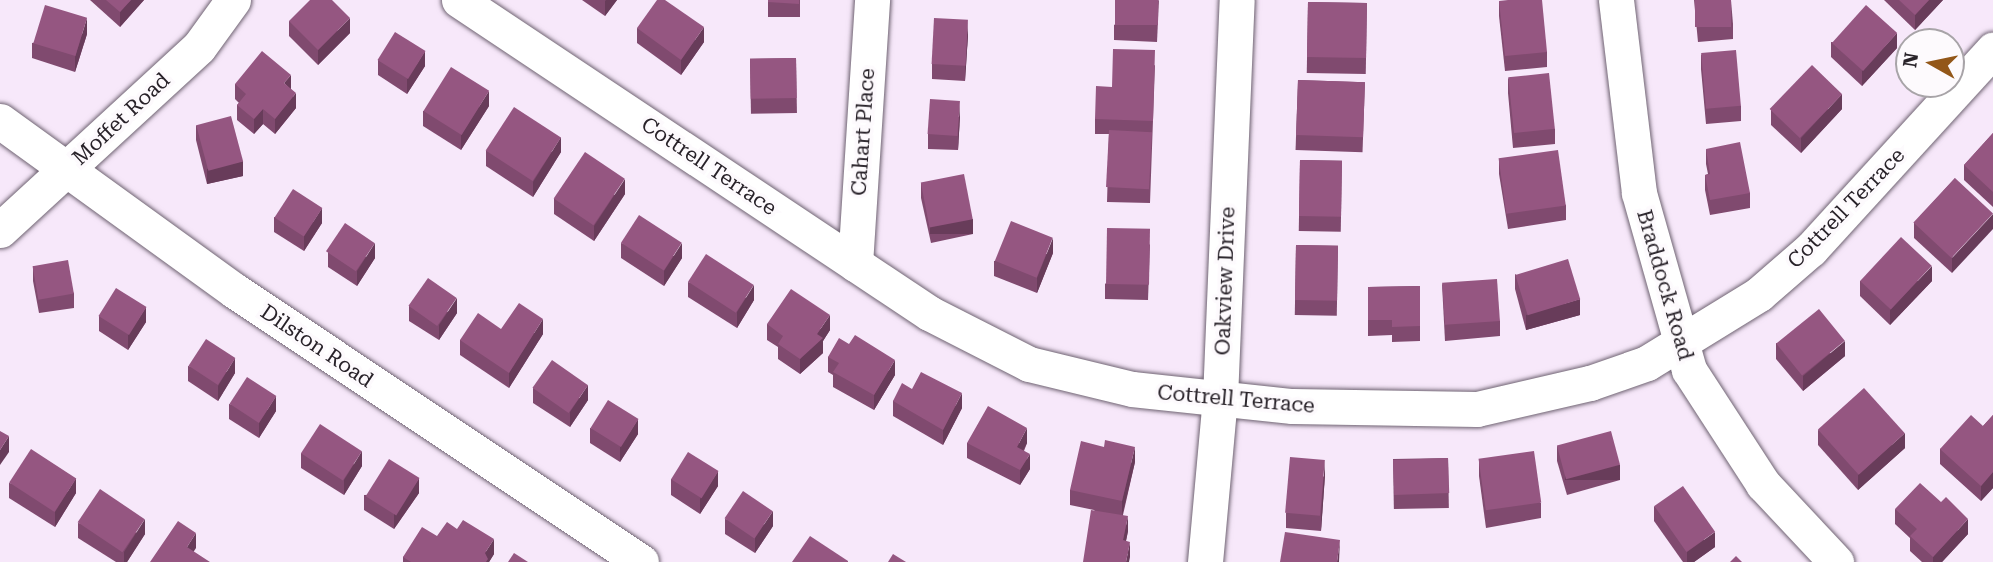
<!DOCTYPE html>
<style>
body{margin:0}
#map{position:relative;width:1993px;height:562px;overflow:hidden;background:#f7e8fa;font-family:"Roboto Serif",serif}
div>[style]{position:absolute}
.roads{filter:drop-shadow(0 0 2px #6f6372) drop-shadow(0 0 2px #6f6372)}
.minor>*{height:35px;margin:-17.5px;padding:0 17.5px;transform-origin:17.5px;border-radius:17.5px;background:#fff}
.wall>*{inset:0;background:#804a6f;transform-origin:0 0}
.shaded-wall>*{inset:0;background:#683c5a;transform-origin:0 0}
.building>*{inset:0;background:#955681;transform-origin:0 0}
span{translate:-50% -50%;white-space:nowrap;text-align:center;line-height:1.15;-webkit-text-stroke:7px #fdfafd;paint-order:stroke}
.street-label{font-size:21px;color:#282229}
.north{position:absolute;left:1895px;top:28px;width:70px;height:70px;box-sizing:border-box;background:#fdfafd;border:2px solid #a8a4a8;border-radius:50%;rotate:279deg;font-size:19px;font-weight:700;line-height:28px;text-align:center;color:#282229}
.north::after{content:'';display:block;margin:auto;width:24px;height:32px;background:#935719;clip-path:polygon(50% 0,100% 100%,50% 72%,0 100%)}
</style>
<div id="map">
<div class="roads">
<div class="minor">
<div style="left:459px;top:0;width:565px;rotate:33.66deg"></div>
<div style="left:929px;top:313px;width:112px;rotate:27deg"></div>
<div style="left:1029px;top:364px;width:106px;rotate:13.6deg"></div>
<div style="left:1132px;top:389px;width:161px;rotate:6.1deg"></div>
<div style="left:1292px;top:406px;width:185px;rotate:0.9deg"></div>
<div style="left:1477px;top:409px;width:116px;rotate:-13deg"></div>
<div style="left:1590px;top:383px;width:60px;rotate:-19.3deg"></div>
<div style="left:1647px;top:363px;width:132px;rotate:-31.6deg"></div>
<div style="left:1759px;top:294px;width:69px;rotate:-40.9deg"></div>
<div style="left:1811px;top:249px;width:270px;rotate:-47.6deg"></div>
<div style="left:1616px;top:0;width:194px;rotate:83.2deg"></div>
<div style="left:1639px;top:193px;width:184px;rotate:74.2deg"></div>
<div style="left:1689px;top:370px;width:136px;rotate:57deg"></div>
<div style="left:1763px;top:484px;width:107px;rotate:46.9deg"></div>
<div style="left:0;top:121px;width:290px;rotate:35.9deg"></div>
<div style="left:235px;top:291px;width:488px;rotate:33.7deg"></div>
<div style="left:0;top:230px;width:270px;rotate:-42.6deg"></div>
<div style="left:199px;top:47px;width:58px;rotate:-54.1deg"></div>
<div style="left:855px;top:264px;width:265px;rotate:-86.3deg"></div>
<div style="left:1205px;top:562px;width:165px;rotate:-84.8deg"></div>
<div style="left:1220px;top:398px;width:398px;rotate:-87.6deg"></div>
</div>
</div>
<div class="wall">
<div style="clip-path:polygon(90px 0,144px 0,120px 27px)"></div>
<div style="clip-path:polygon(582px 0,617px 0,605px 16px)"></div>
<div style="left:768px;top:0;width:32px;height:17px"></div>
<div style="clip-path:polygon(1159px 0,1157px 42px,1114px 40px,1114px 25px)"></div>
<div style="clip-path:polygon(1694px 0,1731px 0,1733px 24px,1733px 39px,1698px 42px)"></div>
<div style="clip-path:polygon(1884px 0,1943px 0,1915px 30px)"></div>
<div style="clip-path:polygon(1499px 1px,1547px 52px,1547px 67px,1505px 71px,1499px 16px)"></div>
<div style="left:1308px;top:2px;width:59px;height:71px;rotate:1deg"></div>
<div style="clip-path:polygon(289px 21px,350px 33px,318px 65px,289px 36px)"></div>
<div style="clip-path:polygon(637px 28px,704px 42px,681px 75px,637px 43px)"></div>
<div style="clip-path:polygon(87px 34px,75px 72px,32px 58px,32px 43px)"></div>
<div style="clip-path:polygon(968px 35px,965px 81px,932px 79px,932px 64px)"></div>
<div style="clip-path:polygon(1831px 42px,1897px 48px,1862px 86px,1831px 57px)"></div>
<div style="clip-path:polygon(1701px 54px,1741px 106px,1741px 121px,1706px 124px,1701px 69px)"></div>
<div style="left:796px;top:58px;width:55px;height:46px;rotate:89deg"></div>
<div style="clip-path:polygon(378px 60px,425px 66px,407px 94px,378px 75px)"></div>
<div style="clip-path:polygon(1155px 65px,1150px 203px,1107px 202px,1109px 134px,1095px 134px,1095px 119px,1112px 87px)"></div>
<div style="clip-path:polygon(1508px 78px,1555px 129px,1555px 144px,1513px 148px,1508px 93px)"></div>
<div style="left:1298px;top:80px;width:67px;height:70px;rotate:2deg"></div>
<div style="clip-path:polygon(235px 84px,291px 89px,296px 108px,275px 134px,263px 124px,254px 134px,237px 120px,237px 105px,239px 103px,235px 99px)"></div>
<div style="clip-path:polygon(489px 106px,461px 150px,423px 126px,423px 111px)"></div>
<div style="clip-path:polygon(1842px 109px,1801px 153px,1771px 125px,1771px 110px)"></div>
<div style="clip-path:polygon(960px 116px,958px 150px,928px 149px,928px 134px)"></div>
<div style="clip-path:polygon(196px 125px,243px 176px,207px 184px,196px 140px)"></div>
<div style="clip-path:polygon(1993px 133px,1993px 207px,1964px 180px,1964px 165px)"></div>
<div style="clip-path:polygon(1706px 149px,1750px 193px,1750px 208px,1710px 215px,1705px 190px,1705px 175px,1708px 174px,1706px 164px)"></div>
<div style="clip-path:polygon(486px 151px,561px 152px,533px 197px,486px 166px)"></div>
<div style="clip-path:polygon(1499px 159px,1566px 205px,1566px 220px,1508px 229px,1499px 174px)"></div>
<div style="left:1300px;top:160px;width:42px;height:71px;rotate:1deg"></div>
<div style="clip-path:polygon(1955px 178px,1952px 273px,1914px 238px,1914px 223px)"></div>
<div style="clip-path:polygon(921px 183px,973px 234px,931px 243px,921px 198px)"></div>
<div style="clip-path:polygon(625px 194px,594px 241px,554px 214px,554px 199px)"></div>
<div style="clip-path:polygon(274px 217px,322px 223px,304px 251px,274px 232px)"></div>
<div style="clip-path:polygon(621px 243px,682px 258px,664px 286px,621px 258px)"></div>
<div style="clip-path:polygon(1150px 244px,1148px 300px,1105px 299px,1105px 284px)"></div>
<div style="left:1296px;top:245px;width:42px;height:70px;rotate:1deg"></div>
<div style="clip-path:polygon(328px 252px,375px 258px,357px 286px,328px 267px)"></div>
<div style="clip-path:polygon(1053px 253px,1037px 293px,994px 276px,994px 261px)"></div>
<div style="clip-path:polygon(33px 266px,74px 293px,74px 308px,39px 313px,33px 281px)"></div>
<div style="clip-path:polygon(1515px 274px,1580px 315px,1526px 330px,1515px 289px)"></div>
<div style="clip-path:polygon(1860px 281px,1932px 281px,1890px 325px,1860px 296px)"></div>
<div style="clip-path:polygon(688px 282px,754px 300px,737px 328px,688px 297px)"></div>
<div style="clip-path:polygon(1442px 284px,1500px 321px,1500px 336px,1445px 341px)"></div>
<div style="clip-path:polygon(1420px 286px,1420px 341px,1392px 342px,1392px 335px,1368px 336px,1368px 287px)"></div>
<div style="clip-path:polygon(409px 306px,457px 313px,439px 340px,409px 321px)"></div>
<div style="clip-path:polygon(99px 316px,146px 322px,128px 350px,99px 331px)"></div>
<div style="clip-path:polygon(767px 324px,830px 330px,823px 341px,823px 353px,800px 374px,778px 359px,778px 347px,767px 340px)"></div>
<div style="clip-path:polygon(501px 329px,543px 334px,509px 388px,460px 355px,460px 340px)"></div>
<div style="clip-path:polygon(1776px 343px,1845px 356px,1803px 391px,1776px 359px)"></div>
<div style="clip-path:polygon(849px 344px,895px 375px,874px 410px,833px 387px,833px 375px,828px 372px,828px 357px)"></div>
<div style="clip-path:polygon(188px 366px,235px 373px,218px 401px,188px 381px)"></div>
<div style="clip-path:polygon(533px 388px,588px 400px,570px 427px,533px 403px)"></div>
<div style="clip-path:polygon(912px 389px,962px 408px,943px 445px,893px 416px,893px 401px)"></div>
<div style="clip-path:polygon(229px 404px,276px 411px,259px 438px,229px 419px)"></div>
<div style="clip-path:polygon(1993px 415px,1993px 488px,1981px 501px,1940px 464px,1940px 449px,1983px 426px)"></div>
<div style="clip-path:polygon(590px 428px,638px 434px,620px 462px,590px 443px)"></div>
<div style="clip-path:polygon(1818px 430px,1905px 448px,1858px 490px,1818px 445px)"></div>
<div style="clip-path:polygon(967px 443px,1027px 443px,1024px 451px,1030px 469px,1020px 485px,967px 458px)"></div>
<div style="clip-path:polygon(1557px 446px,1620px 480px,1567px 495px,1557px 461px)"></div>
<div style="clip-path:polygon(301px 453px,362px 466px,344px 495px,301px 468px)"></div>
<div style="left:1448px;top:458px;width:50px;height:55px;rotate:89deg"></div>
<div style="clip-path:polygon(1479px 461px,1541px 503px,1541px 518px,1486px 528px,1479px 476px)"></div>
<div style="clip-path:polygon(1135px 462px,1123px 515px,1128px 531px,1126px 541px,1130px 557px,1094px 510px,1070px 505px,1070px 490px)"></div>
<div style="clip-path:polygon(1325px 475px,1321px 531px,1286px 528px,1286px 513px)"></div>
<div style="clip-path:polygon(671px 479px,718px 486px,700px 514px,671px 495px)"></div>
<div style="clip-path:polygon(9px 483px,76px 493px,55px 527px,9px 498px)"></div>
<div style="clip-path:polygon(419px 493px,394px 529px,364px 510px,364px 495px)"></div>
<div style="clip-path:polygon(1654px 506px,1715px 547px,1694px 562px,1683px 562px,1654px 521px)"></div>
<div style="clip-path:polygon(1895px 509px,1968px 534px,1942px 562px,1922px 562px,1910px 551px,1910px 538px,1895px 524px)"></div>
<div style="clip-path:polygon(725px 519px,773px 526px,755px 553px,725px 534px)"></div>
<div style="clip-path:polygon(78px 523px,145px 534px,127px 562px,116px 562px,78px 538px)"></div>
<div style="clip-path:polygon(437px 536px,494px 554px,489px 562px,403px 562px,403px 557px)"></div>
</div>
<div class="shaded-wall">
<div style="clip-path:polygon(131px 0,144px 0,120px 27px,120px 12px)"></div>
<div style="clip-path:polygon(606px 0,617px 0,605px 16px,605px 1px)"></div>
<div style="clip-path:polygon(1929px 0,1943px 0,1915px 30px,1915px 15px)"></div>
<div style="clip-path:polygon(87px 18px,87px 34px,75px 72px,75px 57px)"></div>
<div style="clip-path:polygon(350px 18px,350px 33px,318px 65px,318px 50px)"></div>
<div style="clip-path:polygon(968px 20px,968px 35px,965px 81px,965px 66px)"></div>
<div style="clip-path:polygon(704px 27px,704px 42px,681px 75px,681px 60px)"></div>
<div style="clip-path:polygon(1897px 33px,1897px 48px,1862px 86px,1862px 71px)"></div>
<div style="clip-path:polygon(425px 51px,425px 66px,407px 94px,407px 79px)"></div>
<div style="clip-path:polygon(291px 75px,291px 90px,284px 83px)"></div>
<div style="clip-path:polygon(489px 91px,489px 106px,461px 150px,461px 135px)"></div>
<div style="clip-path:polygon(296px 93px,296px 108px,275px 134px,275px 119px)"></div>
<div style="clip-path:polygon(1842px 94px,1842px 109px,1801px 153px,1801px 138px)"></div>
<div style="clip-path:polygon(960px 101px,960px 116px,958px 150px,958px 135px)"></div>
<div style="clip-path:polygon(263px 109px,263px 124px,254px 134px,254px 119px)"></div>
<div style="clip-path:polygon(561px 137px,561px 152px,533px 197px,533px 182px)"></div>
<div style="clip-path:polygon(243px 161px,243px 176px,207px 184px,207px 169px)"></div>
<div style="clip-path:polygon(625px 179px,625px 194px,594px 241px,594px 226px)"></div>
<div style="clip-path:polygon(322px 208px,322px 223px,304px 251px,304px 236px)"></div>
<div style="clip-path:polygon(1993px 214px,1993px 229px,1952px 273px,1952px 258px)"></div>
<div style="left:973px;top:219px;width:15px;height:43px;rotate:90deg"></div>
<div style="clip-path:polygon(1053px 238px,1053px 253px,1037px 293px,1037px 278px)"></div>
<div style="clip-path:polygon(375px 243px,375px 258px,357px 286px,357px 271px)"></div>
<div style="clip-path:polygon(682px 243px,682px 258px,664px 286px,664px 271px)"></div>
<div style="clip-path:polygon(1932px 266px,1932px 281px,1890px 325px,1890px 310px)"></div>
<div style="clip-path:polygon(754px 285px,754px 300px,737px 328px,737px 312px)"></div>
<div style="clip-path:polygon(457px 298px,457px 313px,439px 340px,439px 325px)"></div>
<div style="clip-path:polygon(1580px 299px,1580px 315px,1526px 330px,1526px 315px)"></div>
<div style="clip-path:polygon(146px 307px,146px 322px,128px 350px,128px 335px)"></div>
<div style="clip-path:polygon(830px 315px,830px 330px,823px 341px,823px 353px,800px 374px,800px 359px)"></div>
<div style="clip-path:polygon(543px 319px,543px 334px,509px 388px,509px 373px)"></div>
<div style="clip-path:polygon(1845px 341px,1845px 356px,1803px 391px,1803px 376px)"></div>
<div style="clip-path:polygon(235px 358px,235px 373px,218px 401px,218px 386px)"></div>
<div style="clip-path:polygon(895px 360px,895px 375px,874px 410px,874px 395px)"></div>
<div style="clip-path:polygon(588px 385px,588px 400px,570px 427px,570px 412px)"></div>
<div style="clip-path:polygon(962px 393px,962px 408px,943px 445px,943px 430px)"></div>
<div style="clip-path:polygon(276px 396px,276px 411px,259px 438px,259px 423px)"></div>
<div style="clip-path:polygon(638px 419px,638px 434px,620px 462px,620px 447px)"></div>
<div style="clip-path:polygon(1027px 428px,1027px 443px,1017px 462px,1017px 447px)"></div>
<div style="clip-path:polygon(1905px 433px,1905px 448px,1858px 490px,1858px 475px)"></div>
<div style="clip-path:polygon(9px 436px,9px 452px,0 465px,0 450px)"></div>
<div style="clip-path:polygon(1135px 447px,1135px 462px,1122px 516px,1122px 501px)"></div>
<div style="clip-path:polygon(362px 451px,362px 466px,344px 495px,344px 480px)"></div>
<div style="clip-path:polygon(1030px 454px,1030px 469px,1020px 485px,1020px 470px)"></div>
<div style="clip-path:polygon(1325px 460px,1325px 475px,1321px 531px,1321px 516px)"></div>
<div style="left:1620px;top:465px;width:15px;height:55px;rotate:90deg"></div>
<div style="clip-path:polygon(718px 471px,718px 486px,700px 514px,700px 499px)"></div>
<div style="clip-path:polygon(1993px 472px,1993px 488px,1981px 501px,1981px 486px)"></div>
<div style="clip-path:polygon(76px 478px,76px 493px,55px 527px,55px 512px)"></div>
<div style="clip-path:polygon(419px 478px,419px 493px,394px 529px,394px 514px)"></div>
<div style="clip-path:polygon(773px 511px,773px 526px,755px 553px,755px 538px)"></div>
<div style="clip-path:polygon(1128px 516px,1128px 531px,1123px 555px,1123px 540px)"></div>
<div style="clip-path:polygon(145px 519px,145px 534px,127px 562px,124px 562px,124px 552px)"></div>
<div style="clip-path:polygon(1968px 519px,1968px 534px,1942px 562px,1933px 562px,1933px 557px)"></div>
<div style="clip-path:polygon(1715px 532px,1715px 547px,1694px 562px,1687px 562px,1687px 552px)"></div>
<div style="clip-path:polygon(196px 533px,196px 548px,187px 562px,187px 547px)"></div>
<div style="clip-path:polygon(494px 539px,494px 554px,489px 562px,485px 562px,485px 553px)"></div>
<div style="clip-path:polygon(1340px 540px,1339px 562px,1337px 562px)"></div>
<div style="clip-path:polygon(1130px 542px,1130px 557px,1129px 562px,1126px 562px)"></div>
</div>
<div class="building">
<div style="clip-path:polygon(106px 0,131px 0,120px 12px)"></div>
<div style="clip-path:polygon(310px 0,332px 0,350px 18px,318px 50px,289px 21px)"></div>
<div style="clip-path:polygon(657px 0,665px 0,704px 27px,681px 60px,637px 28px)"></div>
<div style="clip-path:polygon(768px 0,799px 0,799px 4px,768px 2px)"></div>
<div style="left:1115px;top:0;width:43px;height:25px"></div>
<div style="clip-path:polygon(1508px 0,1542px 0,1547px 52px,1505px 56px,1499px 1px)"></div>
<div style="left:1695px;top:0;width:36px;height:27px"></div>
<div style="clip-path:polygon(1899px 0,1929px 0,1915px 15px)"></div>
<div style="left:1308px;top:2px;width:59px;height:55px;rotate:1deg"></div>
<div style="left:45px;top:5px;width:44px;height:40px;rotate:17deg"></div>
<div style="left:1866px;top:5px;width:42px;height:51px;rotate:42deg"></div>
<div style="left:934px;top:18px;width:34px;height:46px;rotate:3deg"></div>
<div style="left:395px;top:32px;width:36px;height:33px;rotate:32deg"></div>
<div style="clip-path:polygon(1113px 49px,1155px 50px,1153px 121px,1095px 119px,1096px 86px,1112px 87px)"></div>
<div style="left:1736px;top:50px;width:56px;height:35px;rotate:85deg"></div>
<div style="clip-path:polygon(262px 51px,291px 75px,284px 83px,296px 93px,275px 119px,263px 109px,254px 119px,237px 105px,246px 94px,235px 84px)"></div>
<div style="left:796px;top:58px;width:40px;height:46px;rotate:89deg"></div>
<div style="left:1812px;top:65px;width:42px;height:61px;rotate:44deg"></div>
<div style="left:451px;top:67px;width:45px;height:52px;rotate:32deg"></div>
<div style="left:1549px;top:73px;width:56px;height:41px;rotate:84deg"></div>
<div style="left:1298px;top:80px;width:67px;height:55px;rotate:2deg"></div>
<div style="left:930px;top:99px;width:30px;height:35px;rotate:4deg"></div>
<div style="left:514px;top:107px;width:56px;height:52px;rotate:33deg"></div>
<div style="left:231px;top:116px;width:47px;height:36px;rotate:75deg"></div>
<div style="left:1109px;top:130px;width:43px;height:57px;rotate:3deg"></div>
<div style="clip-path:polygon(1993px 133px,1993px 192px,1964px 165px)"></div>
<div style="clip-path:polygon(1740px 142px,1750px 193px,1710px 200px,1705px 175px,1710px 174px,1706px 149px)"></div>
<div style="left:1558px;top:150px;width:56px;height:60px;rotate:82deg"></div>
<div style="left:585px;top:152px;width:48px;height:56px;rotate:34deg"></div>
<div style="left:1300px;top:160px;width:42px;height:56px;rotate:1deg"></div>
<div style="left:964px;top:174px;width:46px;height:44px;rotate:79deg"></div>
<div style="left:1955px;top:178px;width:52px;height:61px;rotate:43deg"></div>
<div style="left:293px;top:189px;width:35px;height:34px;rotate:33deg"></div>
<div style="left:639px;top:215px;width:51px;height:33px;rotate:33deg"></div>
<div style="left:1011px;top:221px;width:45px;height:43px;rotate:22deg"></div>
<div style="left:345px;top:223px;width:36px;height:34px;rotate:34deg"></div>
<div style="left:1107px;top:228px;width:43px;height:56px;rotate:1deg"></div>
<div style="left:1901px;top:237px;width:42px;height:60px;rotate:43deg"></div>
<div style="left:1296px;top:245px;width:42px;height:55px;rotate:1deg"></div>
<div style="left:706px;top:254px;width:57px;height:33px;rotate:33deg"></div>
<div style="left:1568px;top:259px;width:42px;height:55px;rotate:73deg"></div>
<div style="left:68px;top:260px;width:34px;height:36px;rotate:80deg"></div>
<div style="left:428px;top:278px;width:35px;height:34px;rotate:35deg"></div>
<div style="left:1497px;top:279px;width:42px;height:55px;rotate:86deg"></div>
<div style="clip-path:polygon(1420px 286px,1420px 326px,1392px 327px,1392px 320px,1368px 320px,1368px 287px)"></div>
<div style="left:116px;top:288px;width:36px;height:33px;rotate:32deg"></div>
<div style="clip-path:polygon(791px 289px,830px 315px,817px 334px,823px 338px,800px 359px,778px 344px,783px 336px,767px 324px)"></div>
<div style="clip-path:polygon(519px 303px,543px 319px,509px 373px,460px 340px,478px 313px,501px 329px)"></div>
<div style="left:1819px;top:309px;width:41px;height:55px;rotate:51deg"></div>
<div style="clip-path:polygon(855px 335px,895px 360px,874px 395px,833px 372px,839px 363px,828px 357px,839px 338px,849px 344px)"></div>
<div style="left:206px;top:339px;width:35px;height:32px;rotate:33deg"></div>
<div style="left:552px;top:360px;width:44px;height:34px;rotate:35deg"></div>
<div style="clip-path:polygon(921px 372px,962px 393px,943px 430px,893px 401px,902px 383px,912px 389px)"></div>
<div style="left:247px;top:377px;width:35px;height:32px;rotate:33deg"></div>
<div style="left:1864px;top:388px;width:61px;height:62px;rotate:48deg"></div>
<div style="left:608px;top:400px;width:36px;height:33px;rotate:32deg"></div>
<div style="clip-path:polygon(988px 406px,1027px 428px,1017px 447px,1030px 454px,1020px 470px,967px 443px)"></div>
<div style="clip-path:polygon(1971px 415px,1983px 426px,1993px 415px,1993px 472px,1981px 486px,1940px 449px)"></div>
<div style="left:320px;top:424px;width:50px;height:35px;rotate:33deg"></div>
<div style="clip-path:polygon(0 431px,9px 436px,0 450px)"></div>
<div style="left:1611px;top:431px;width:35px;height:56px;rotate:75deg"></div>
<div style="clip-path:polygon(1105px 440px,1135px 447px,1122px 501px,1070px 490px,1081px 441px,1104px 447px)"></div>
<div style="left:31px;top:449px;width:54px;height:40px;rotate:33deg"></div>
<div style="left:1534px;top:451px;width:52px;height:56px;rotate:82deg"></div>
<div style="left:688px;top:452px;width:36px;height:32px;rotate:32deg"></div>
<div style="left:1290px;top:457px;width:35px;height:56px;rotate:5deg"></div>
<div style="left:1448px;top:458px;width:35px;height:55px;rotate:88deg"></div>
<div style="left:389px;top:459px;width:36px;height:44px;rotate:32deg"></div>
<div style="clip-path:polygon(1920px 483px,1941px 502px,1946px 497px,1968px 519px,1933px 557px,1910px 536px,1917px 529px,1895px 509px)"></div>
<div style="left:1683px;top:486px;width:56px;height:35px;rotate:55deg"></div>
<div style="left:100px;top:489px;width:54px;height:40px;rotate:34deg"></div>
<div style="left:743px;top:491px;width:36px;height:33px;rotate:34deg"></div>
<div style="clip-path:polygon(1091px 510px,1128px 516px,1123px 540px,1130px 542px,1126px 562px,1083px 562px)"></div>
<div style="clip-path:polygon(463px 520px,494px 539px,485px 553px,488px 559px,486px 562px,411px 562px,403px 557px,422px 527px,437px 536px,447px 522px,457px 529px)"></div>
<div style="clip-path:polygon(178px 521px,196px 533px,187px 547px,210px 562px,150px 562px)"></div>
<div style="clip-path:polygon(1285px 532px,1340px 540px,1337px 562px,1280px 562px)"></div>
<div style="clip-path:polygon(810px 536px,848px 561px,848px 562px,792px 562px)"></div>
<div style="clip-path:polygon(514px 553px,528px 562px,508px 562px)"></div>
<div style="clip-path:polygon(893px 554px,906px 562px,888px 562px)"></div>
<div style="clip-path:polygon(1736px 556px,1742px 562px,1730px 562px)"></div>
</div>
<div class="street-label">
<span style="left:121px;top:119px;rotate:-43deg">Moffet Road</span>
<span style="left:863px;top:132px;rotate:-86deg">Cahart Place</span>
<span style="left:709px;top:166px;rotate:34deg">Cottrell Terrace</span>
<span style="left:1846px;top:208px;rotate:-46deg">Cottrell Terrace</span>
<span style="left:1225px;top:281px;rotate:-88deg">Oakview Drive</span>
<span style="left:1665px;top:285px;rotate:74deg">Braddock Road</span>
<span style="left:317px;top:346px;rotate:34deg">Dilston Road</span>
<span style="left:1236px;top:399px;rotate:5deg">Cottrell Terrace</span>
</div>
<div class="north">N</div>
</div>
